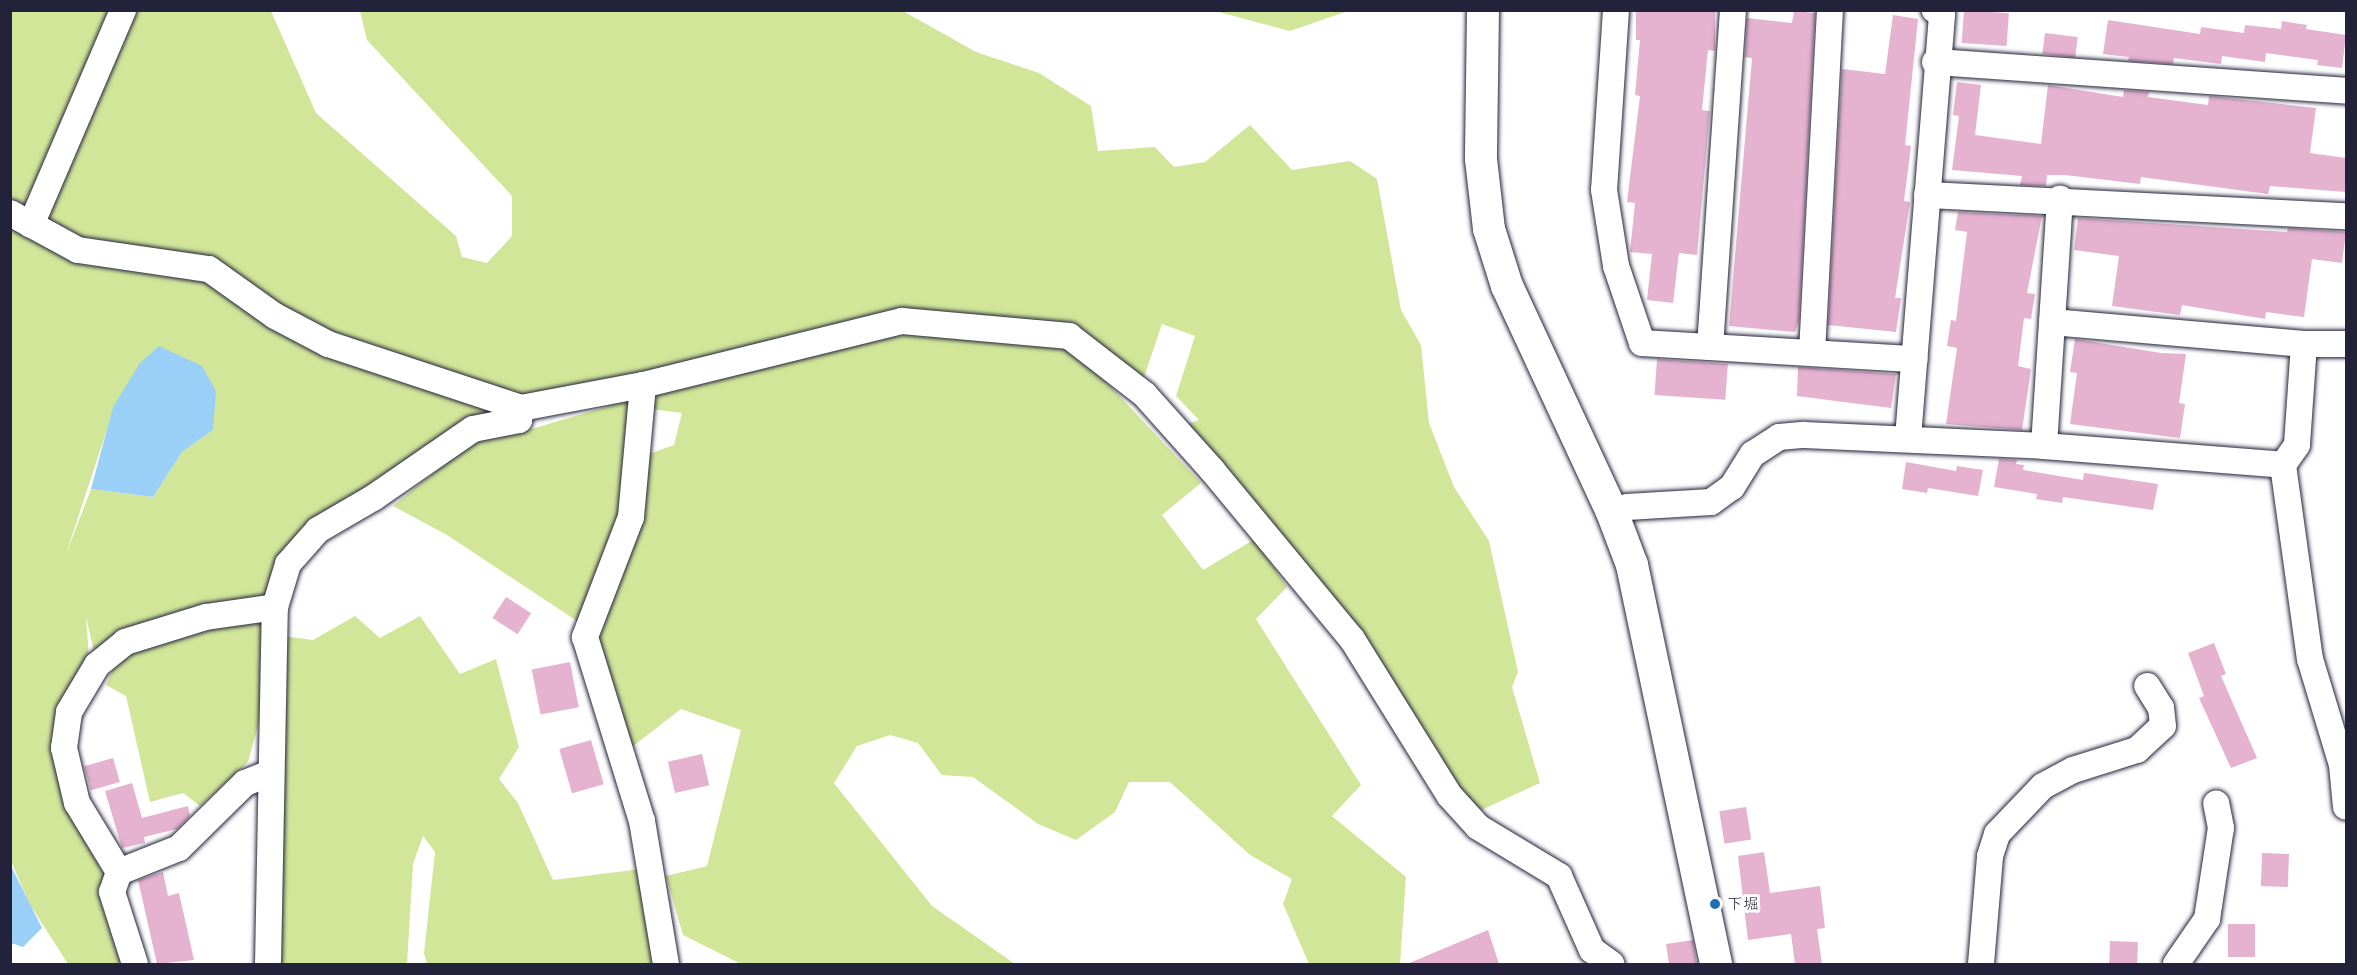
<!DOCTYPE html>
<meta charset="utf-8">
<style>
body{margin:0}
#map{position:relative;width:2357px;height:975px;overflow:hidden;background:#fff;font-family:"Architects Daughter","Klee One",sans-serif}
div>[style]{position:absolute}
.green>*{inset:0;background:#d2e69a}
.water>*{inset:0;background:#9acff8}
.building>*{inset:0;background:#e5b2d0;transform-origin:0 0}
.roads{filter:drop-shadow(0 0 2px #22223b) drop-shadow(0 0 2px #22223b)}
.minor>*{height:26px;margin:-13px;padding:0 13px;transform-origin:13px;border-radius:13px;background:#fff}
.tertiary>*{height:32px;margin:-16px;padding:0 16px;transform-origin:16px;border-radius:16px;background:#fff}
.dots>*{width:16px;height:16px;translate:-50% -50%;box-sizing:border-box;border:3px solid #fff;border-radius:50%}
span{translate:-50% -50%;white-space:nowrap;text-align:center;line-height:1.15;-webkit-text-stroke:6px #fff;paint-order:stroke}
.poi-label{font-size:16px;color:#22223b}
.left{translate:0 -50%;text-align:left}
.frame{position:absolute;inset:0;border:12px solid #22223b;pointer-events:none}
</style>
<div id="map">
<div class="green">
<div style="clip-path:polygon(133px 10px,271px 11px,316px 113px,456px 236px,462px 257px,487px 263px,512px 236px,512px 196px,367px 40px,360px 11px,903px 11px,976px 52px,1039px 73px,1091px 106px,1098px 151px,1155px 147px,1174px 167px,1205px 162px,1250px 125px,1292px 170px,1350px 161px,1377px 179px,1401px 310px,1421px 345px,1429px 423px,1454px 487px,1489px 541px,1518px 672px,1512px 687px,1540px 783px,1477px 812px,1185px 425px,1199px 420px,1176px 396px,1195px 336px,1162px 324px,1142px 383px,1075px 328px,901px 311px,526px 400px,320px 330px,283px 309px,219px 260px,103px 246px,61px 229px,46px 218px)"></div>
<div style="clip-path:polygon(11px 11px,113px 11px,26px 205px,11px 198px)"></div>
<div style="clip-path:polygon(1215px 11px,1348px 11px,1290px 31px)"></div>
<div style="clip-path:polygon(evenodd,10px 225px,184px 273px,487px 410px,485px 418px,312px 526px,269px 597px,94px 651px,86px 617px,89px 658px,60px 701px,70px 798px,119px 872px,134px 958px,114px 964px,68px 964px,29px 903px,11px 861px,10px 225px,116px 402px,213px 430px,182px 452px,153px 497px,91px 489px,66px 554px,116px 402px)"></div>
<div style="clip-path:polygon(904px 328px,1068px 341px,1201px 483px,1162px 515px,1203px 570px,1255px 539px,1287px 587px,1256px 619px,1361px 785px,1332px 816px,1406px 877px,1400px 964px,1309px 964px,1283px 904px,1292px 879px,1250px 855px,1170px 782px,1129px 782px,1115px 812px,1076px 840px,1038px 824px,973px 777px,942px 775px,918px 743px,890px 735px,857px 746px,834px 783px,932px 906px,1015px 964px,741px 964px,683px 935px,666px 876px,707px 866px,741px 730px,681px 709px,632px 747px,592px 639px,649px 454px,674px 445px,682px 413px,651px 409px,664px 383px)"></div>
<div style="clip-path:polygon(633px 399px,620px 515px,580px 623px,447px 535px,393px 506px,475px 439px,528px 430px)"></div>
<div style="clip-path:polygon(355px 616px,380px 638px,420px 616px,460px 674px,496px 659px,519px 747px,499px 779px,518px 803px,553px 880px,641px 869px,655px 964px,427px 964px,424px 953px,435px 852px,423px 836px,413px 864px,407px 964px,275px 964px,283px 636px,313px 640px)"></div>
<div style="clip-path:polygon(269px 620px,267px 693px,248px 762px,200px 806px,183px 793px,150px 802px,126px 696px,106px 685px,119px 655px,211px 621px)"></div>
</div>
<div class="water">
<div style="clip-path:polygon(159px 346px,202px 366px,216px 391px,213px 430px,182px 452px,153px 497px,91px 489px,113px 407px,140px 363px)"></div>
<div style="clip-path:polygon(10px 864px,42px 928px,23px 947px,11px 943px)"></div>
</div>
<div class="building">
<div style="clip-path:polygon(1715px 10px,1715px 51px,1708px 50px,1702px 110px,1710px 111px,1697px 255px,1679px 253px,1673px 303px,1647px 300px,1652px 254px,1630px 252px,1635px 203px,1627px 202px,1640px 96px,1635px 95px,1640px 40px,1636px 40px,1636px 11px)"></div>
<div style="left:1964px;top:10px;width:45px;height:33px;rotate:4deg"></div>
<div style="clip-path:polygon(1794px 11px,1815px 13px,1799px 321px,1795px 332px,1729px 326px,1752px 58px,1745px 57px,1747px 18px,1792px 23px)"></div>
<div style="clip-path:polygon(1893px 15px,1918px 19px,1905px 145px,1911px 146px,1904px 201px,1910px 202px,1895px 298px,1901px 298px,1896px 332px,1828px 325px,1842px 69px,1885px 74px)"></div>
<div style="clip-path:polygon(2108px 20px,2200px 34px,2201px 27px,2244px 33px,2245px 25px,2281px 29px,2282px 21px,2307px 25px,2306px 29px,2346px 35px,2342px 68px,2317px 65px,2318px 60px,2266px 53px,2265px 62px,2222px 56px,2221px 64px,2174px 58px,2173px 64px,2128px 61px,2129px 57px,2103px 54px)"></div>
<div style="left:2045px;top:33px;width:33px;height:21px;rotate:7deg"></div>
<div style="clip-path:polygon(1957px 82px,1981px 85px,1975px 135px,2041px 144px,2048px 85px,2123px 97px,2124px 90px,2149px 92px,2148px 97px,2208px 105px,2209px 96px,2316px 108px,2310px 153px,2346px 158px,2346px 192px,2270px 186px,2268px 194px,2141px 177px,2140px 184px,2065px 175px,2047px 175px,2046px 186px,2020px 185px,2022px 176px,1952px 170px,1959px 116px,1953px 115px)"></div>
<div style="clip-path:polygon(1958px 212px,2042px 216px,2027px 293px,2035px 294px,2031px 319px,2024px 318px,2018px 366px,2031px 369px,2022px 430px,1946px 424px,1957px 348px,1947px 346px,1951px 320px,1956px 321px,1967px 232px,1955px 230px)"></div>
<div style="clip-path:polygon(2078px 218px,2287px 232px,2288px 228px,2346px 232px,2342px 263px,2312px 259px,2304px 317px,2266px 312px,2265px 319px,2182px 305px,2180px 315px,2112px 306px,2119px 256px,2074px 250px)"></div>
<div style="clip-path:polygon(2075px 339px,2161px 353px,2186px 354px,2179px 403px,2185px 404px,2180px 438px,2070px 424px,2077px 373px,2070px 372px)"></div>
<div style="left:1657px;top:359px;width:71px;height:36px;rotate:4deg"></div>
<div style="clip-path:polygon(1798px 367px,1896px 374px,1891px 408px,1797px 396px)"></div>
<div style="clip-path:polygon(1999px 459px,2017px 460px,2016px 464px,2024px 465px,2023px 470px,2083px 480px,2084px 473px,2158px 484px,2153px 510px,2063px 497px,2062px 503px,2036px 499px,2037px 494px,1994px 487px)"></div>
<div style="clip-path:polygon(1906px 462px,1956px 471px,1957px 466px,1983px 470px,1978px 496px,1928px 488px,1927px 493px,1902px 489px)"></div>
<div style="left:506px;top:597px;width:30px;height:25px;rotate:33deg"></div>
<div style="clip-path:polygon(2214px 643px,2226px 674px,2221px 676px,2257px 758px,2231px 768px,2199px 698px,2204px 696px,2188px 653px)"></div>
<div style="left:570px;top:662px;width:46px;height:39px;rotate:79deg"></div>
<div style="left:591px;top:740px;width:46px;height:33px;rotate:74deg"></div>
<div style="left:702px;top:754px;width:32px;height:35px;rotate:77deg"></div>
<div style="left:113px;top:758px;width:25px;height:30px;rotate:74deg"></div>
<div style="clip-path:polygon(132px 783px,142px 818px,188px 806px,190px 816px,177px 829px,144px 837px,145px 843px,122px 848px,105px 791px)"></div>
<div style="left:1746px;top:807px;width:33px;height:27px;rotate:81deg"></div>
<div style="clip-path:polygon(1764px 852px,1770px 893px,1820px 886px,1825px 928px,1817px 929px,1822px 964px,1795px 964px,1791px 934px,1748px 940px,1738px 856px)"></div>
<div style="left:2262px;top:853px;width:27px;height:33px;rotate:2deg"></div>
<div style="clip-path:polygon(163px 872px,168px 896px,179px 893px,194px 960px,157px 964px,138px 880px)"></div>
<div style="left:2228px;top:924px;width:27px;height:33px"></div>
<div style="clip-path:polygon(1488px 930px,1499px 964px,1407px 964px)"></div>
<div style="clip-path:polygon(1693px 940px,1697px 964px,1669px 964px,1666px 944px)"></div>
<div style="left:2110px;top:941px;width:28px;height:23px;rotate:2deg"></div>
</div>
<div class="roads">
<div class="minor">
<div style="left:1616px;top:10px;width:180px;rotate:93.8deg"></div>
<div style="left:1604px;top:190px;width:77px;rotate:81deg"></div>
<div style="left:1616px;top:266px;width:81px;rotate:71.3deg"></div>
<div style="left:1642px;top:343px;width:273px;rotate:3.4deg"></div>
<div style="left:1935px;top:62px;width:412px;rotate:4deg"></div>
<div style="left:1927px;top:195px;width:420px;rotate:2.9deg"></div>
<div style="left:10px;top:213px;width:77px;rotate:28.6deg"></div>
<div style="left:78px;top:250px;width:132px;rotate:8.3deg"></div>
<div style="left:209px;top:269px;width:81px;rotate:35.5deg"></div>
<div style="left:275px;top:316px;width:60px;rotate:27.8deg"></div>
<div style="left:328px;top:344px;width:203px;rotate:18.3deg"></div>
<div style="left:521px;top:408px;width:124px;rotate:-10.7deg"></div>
<div style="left:643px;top:385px;width:267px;rotate:-13.9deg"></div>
<div style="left:902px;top:321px;width:168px;rotate:5.1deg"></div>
<div style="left:1069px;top:336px;width:96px;rotate:37.8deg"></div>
<div style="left:1145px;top:395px;width:101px;rotate:48.2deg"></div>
<div style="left:1212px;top:470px;width:219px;rotate:50.4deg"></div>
<div style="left:1352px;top:639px;width:184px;rotate:58.1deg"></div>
<div style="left:1449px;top:795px;width:43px;rotate:47.8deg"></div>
<div style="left:1478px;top:827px;width:95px;rotate:31.2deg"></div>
<div style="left:1559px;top:876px;width:81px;rotate:66deg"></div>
<div style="left:1592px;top:950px;width:24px;rotate:36deg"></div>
<div style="left:31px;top:225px;width:234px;rotate:-66.8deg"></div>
<div style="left:2052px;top:322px;width:253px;rotate:5deg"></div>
<div style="left:2346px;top:344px;width:42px;rotate:180deg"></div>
<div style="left:2304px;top:344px;width:101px;rotate:94deg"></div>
<div style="left:2297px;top:445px;width:24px;rotate:125deg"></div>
<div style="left:2283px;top:465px;width:196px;rotate:82.1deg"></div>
<div style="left:2310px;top:659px;width:111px;rotate:73.2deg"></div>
<div style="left:2342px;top:765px;width:42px;rotate:84.6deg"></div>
<div style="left:1710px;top:347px;width:338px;rotate:-86.1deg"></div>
<div style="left:1812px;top:353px;width:343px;rotate:-87deg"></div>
<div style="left:643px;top:385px;width:133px;rotate:95.2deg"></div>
<div style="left:631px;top:517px;width:129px;rotate:111deg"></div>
<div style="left:585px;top:637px;width:193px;rotate:72.8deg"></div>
<div style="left:642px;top:821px;width:145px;rotate:80.5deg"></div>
<div style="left:1908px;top:438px;width:426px;rotate:-85.4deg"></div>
<div style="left:1942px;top:13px;width:8px;rotate:-157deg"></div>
<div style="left:2044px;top:446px;width:248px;rotate:-86.3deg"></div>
<div style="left:1612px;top:512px;width:16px;rotate:-18deg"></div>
<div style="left:1627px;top:507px;width:84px;rotate:-3.4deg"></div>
<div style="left:1711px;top:502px;width:26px;rotate:-36deg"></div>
<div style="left:1732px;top:487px;width:39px;rotate:-58deg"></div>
<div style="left:1753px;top:454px;width:31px;rotate:-33deg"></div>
<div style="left:1779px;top:437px;width:25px;rotate:-5deg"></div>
<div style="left:1804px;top:435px;width:240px;rotate:2.6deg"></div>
<div style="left:2044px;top:446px;width:240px;rotate:4.5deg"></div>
<div style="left:270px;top:773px;width:27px;rotate:158deg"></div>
<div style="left:245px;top:783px;width:93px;rotate:135.4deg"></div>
<div style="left:179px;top:848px;width:65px;rotate:158.2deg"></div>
<div style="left:119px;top:872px;width:81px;rotate:-121.3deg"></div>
<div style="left:77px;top:803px;width:57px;rotate:-103.3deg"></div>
<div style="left:64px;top:748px;width:36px;rotate:-82deg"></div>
<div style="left:69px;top:712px;width:55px;rotate:-59.2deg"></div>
<div style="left:97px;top:665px;width:36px;rotate:-39deg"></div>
<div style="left:125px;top:642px;width:85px;rotate:-17.2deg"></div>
<div style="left:206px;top:617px;width:70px;rotate:-8.2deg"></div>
<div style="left:119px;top:872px;width:21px;rotate:109deg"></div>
<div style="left:112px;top:892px;width:76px;rotate:72.3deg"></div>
<div style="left:268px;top:964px;width:357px;rotate:-88.9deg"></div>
<div style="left:275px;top:607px;width:45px;rotate:-73.2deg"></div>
<div style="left:288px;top:564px;width:45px;rotate:-48.6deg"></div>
<div style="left:318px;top:530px;width:64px;rotate:-30.2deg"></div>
<div style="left:373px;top:498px;width:121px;rotate:-34.6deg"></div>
<div style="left:473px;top:429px;width:47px;rotate:-11.1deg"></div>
<div style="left:519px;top:420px;width:12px;rotate:-81deg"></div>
<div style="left:1981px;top:964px;width:108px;rotate:-85.2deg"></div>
<div style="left:1990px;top:856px;width:23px;rotate:-72deg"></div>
<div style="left:1997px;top:834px;width:66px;rotate:-46.2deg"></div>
<div style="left:2043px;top:786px;width:34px;rotate:-28deg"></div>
<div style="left:2073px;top:770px;width:67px;rotate:-17.4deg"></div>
<div style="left:2137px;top:750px;width:35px;rotate:-43deg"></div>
<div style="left:2163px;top:726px;width:18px;rotate:-96deg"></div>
<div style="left:2161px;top:708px;width:26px;rotate:-122deg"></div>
<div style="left:2176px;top:964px;width:55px;rotate:-55.4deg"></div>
<div style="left:2207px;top:919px;width:92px;rotate:-81.3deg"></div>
<div style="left:2221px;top:828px;width:25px;rotate:-101deg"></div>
</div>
<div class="tertiary">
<div style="left:1483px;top:10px;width:149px;rotate:90.8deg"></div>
<div style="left:1481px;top:159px;width:70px;rotate:83.5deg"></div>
<div style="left:1489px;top:229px;width:60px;rotate:72.5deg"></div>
<div style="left:1507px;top:286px;width:249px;rotate:65.1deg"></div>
<div style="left:1612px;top:512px;width:57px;rotate:69.3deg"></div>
<div style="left:1632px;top:565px;width:408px;rotate:78.1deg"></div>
</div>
</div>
<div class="dots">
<div style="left:1715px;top:904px;background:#1f6fb2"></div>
</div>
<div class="poi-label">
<span class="left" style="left:1727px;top:904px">下堀</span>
</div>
<div class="frame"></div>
</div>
